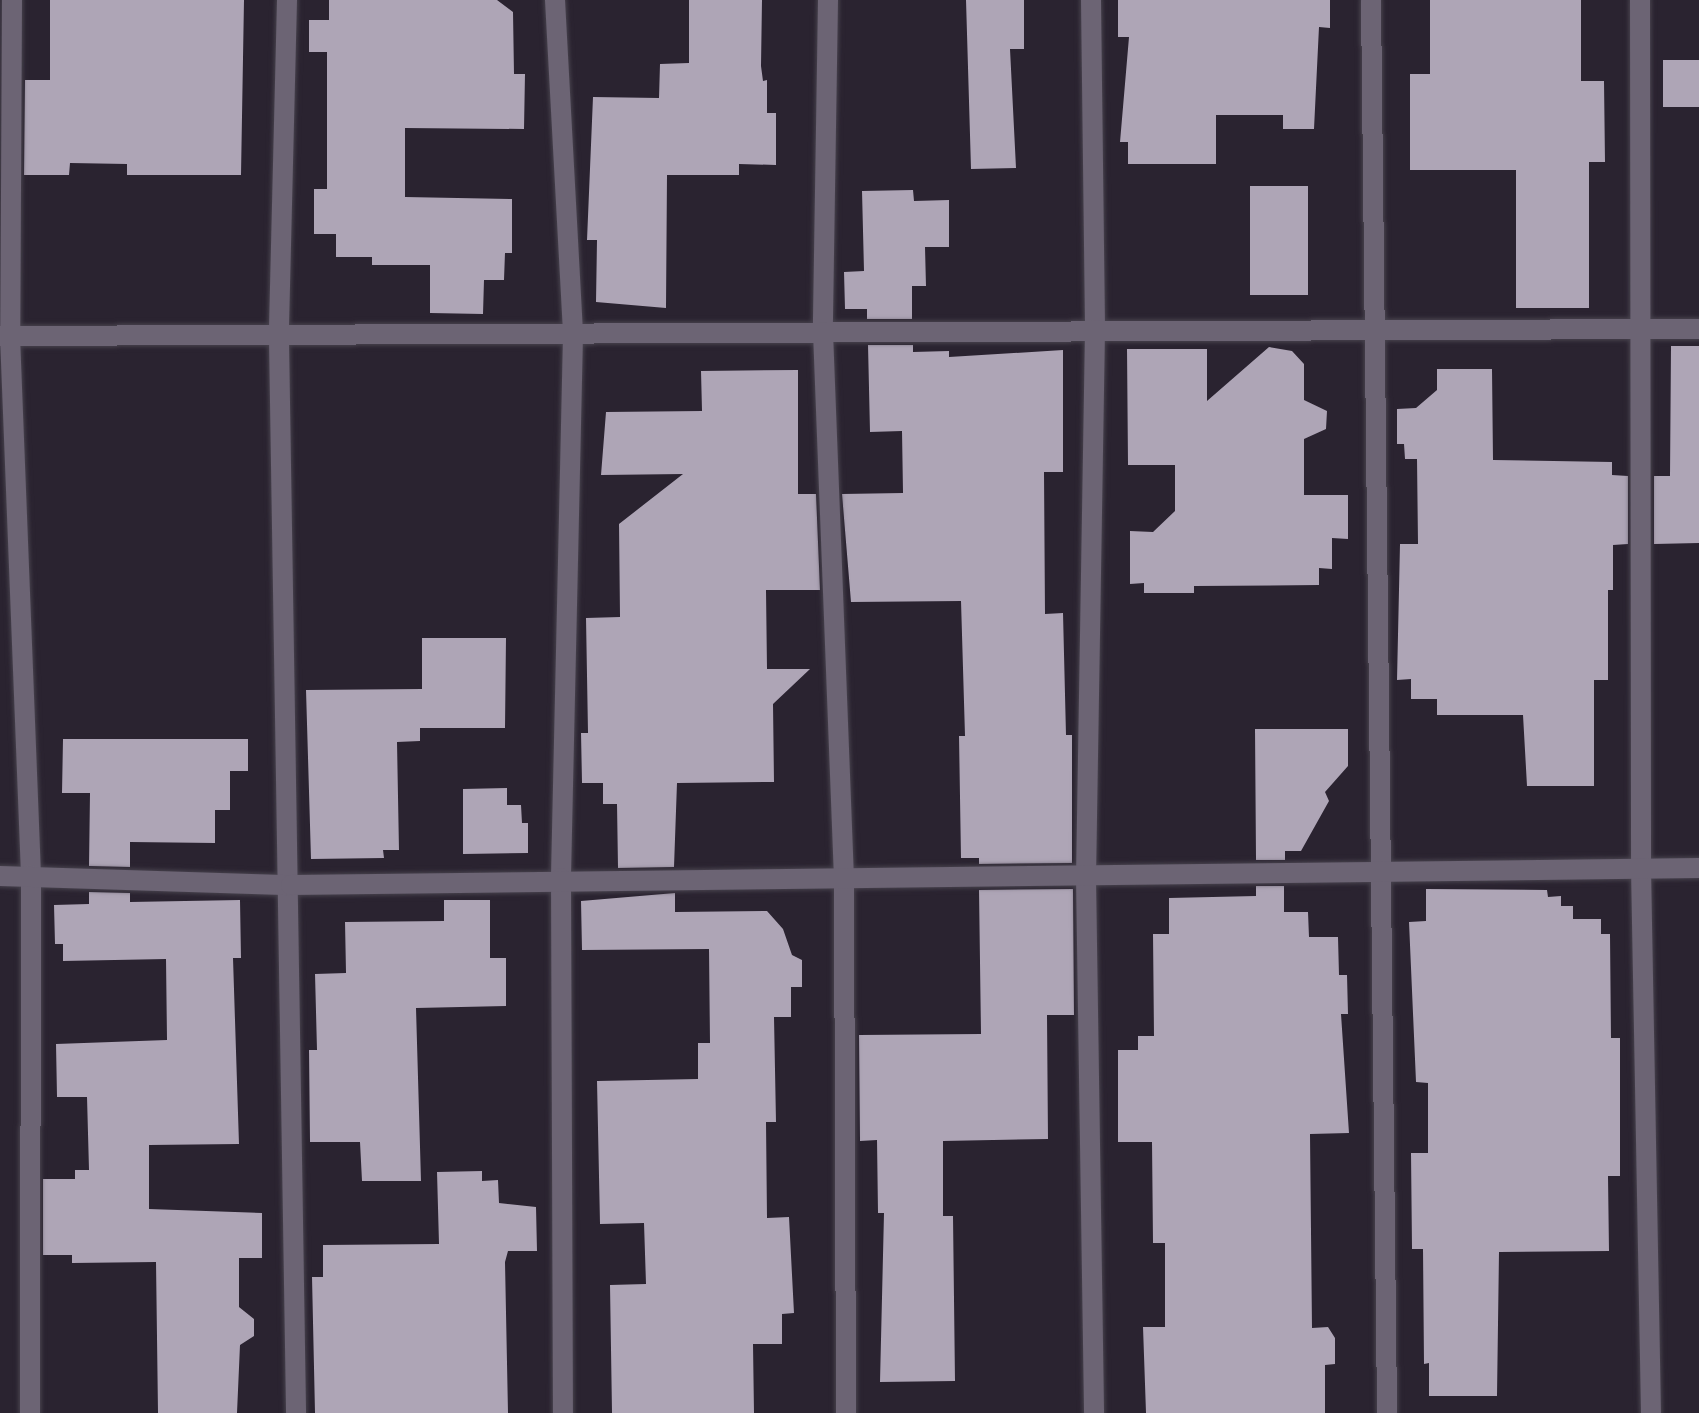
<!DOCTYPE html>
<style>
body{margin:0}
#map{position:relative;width:1699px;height:1413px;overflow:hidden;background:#2a2330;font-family:Literata,serif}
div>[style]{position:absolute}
.building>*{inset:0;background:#aea5b6;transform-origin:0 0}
.roads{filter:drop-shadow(0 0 2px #47424d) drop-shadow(0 0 2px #47424d)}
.minor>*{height:20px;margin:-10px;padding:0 10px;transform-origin:10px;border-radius:10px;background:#6c6474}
span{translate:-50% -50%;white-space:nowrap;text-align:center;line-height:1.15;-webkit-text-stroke:8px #110e14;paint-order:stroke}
</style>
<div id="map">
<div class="building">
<div style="clip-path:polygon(50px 0,244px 0,241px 175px,127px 175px,127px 164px,70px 163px,69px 175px,24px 175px,25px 80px,50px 80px)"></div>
<div style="clip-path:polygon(329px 0,497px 0,513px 12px,514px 74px,525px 74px,524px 129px,405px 128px,405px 197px,512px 199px,512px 253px,505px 253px,504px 280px,484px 280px,483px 314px,430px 313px,430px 265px,372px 265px,372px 257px,336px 257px,336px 234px,314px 234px,314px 189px,327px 189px,327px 52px,309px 52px,309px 20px,329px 20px)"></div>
<div style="clip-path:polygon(689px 0,762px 0,761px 66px,763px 81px,767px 80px,767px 113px,776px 113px,776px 165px,739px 164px,739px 175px,667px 175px,666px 308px,596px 302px,597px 240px,587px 240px,593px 97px,659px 98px,660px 64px,689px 63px)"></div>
<div style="clip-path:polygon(966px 0,1024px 0,1024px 49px,1010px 49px,1016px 168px,971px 169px)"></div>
<div style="clip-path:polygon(1118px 0,1330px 0,1330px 28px,1319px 27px,1314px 129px,1283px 129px,1283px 115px,1216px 115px,1216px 164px,1128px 164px,1128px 142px,1120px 142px,1129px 37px,1118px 37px)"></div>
<div style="clip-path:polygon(1430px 0,1581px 0,1581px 81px,1604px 81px,1605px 162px,1589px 162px,1589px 308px,1516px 308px,1516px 170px,1410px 170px,1410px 74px,1430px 74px)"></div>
<div style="left:1663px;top:60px;width:36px;height:47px"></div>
<div style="left:1250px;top:186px;width:58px;height:109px"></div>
<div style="clip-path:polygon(913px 190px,914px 201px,949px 200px,949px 247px,925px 247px,926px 286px,912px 286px,912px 319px,867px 319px,867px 309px,845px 309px,844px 272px,864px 271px,862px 191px)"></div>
<div style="clip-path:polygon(868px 345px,913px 345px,913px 352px,949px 351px,949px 357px,1063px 350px,1063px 472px,1044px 472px,1045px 614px,1063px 613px,1066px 735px,1072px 735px,1072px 863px,979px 864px,979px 858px,961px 858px,959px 736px,965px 736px,961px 601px,851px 602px,842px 494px,903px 493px,902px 431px,870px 432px)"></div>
<div style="clip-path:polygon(1671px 346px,1699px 346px,1699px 543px,1654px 544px,1654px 476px,1670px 476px)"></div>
<div style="clip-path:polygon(1269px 347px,1292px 351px,1304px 364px,1304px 400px,1327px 411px,1326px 429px,1304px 439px,1304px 495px,1348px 495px,1348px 539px,1332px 538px,1332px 569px,1319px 568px,1319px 585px,1194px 586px,1194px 593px,1144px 593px,1144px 583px,1130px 584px,1130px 531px,1153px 532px,1175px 511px,1175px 465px,1128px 465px,1127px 349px,1207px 349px,1207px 401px)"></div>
<div style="clip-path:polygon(1437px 369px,1492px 369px,1493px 460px,1612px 462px,1612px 475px,1628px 476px,1628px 544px,1613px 545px,1613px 590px,1608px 590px,1608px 680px,1594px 680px,1594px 786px,1527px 786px,1523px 715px,1437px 715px,1437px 699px,1411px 699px,1411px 679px,1397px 680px,1400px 544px,1418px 544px,1417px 459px,1405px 459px,1404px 444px,1397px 444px,1397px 409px,1416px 408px,1437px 390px)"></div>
<div style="clip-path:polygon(798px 370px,798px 494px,816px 494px,820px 590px,766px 590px,767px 669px,810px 669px,773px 704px,774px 782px,677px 783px,674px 867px,618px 868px,617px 804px,603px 804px,603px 783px,582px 783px,581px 733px,588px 733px,586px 618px,620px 617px,619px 524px,683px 474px,601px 475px,606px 412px,702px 411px,701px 371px)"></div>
<div style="clip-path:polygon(422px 638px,506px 638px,505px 728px,420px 728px,420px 741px,397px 742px,399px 850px,383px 850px,384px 858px,311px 859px,306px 690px,422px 689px)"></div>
<div style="clip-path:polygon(1255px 729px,1348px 729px,1348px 766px,1325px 792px,1329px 801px,1301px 851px,1285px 851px,1285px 860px,1256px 860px)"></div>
<div style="clip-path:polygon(63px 739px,248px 739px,248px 771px,230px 771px,230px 810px,215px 810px,215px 843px,130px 842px,130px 867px,89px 866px,90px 793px,62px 793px)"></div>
<div style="clip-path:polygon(507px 788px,507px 805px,521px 805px,522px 823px,528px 823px,528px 853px,463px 854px,463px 789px)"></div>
<div style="clip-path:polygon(1256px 886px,1284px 886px,1284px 912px,1308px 912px,1309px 937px,1338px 937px,1339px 975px,1347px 975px,1348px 1014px,1341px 1014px,1349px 1133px,1310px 1134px,1312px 1328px,1328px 1327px,1335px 1338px,1335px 1364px,1325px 1365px,1325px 1413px,1146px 1413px,1143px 1327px,1165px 1327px,1165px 1243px,1153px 1243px,1152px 1142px,1118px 1142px,1118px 1050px,1138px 1050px,1138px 1036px,1154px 1036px,1153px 934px,1169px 934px,1169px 898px,1256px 896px)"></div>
<div style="clip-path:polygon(1073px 889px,1074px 1015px,1047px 1015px,1048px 1139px,943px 1141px,943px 1216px,953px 1216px,955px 1381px,880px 1382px,884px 1213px,878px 1213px,877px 1140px,860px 1141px,859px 1035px,981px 1034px,979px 890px)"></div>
<div style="clip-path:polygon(1426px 889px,1547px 890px,1548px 897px,1561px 896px,1561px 906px,1573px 906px,1573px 919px,1601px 919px,1601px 934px,1610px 934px,1611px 1038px,1620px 1038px,1620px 1176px,1608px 1176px,1609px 1251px,1499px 1252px,1497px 1396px,1429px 1396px,1429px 1363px,1424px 1364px,1423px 1249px,1412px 1249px,1411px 1153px,1428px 1153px,1428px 1083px,1416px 1082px,1409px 922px,1426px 921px)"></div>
<div style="clip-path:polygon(89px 892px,130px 893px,130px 902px,240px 900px,241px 958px,233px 958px,239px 1144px,149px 1145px,149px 1209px,262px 1213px,262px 1258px,239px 1258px,239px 1307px,254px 1319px,254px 1336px,240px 1345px,237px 1413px,158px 1413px,156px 1262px,72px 1263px,72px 1255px,43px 1255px,43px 1179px,75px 1179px,75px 1170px,89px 1170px,87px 1097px,57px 1097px,56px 1044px,167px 1040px,166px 959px,63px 961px,63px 944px,55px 944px,54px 905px,89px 904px)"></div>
<div style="clip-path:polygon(675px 893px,675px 912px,767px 911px,783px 929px,792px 955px,802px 960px,802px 987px,791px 987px,791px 1017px,774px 1017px,776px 1122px,766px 1122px,767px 1218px,789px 1217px,794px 1313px,782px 1314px,782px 1344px,753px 1344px,754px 1413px,612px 1413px,610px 1285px,646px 1284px,644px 1223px,600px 1224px,597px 1081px,698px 1079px,698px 1043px,710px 1043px,709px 949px,582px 950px,581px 901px)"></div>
<div style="clip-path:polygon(444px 900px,490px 900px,490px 958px,506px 958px,506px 1006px,416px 1008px,421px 1181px,362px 1181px,360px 1142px,310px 1142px,309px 1050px,317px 1050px,315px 974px,346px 973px,345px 922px,444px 921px)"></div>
<div style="clip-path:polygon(482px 1171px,482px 1181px,498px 1180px,499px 1203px,536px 1207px,537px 1251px,508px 1251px,505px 1262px,508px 1413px,315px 1413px,312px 1277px,323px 1277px,323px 1245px,439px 1244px,437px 1172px)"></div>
</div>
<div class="roads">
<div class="minor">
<div style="left:12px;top:0;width:336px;rotate:90.3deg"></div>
<div style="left:10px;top:336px;width:539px;rotate:87.77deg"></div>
<div style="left:31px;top:875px;width:538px;rotate:90.11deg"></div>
<div style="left:287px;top:0;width:339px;rotate:91.4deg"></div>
<div style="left:279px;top:339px;width:1074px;rotate:89.09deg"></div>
<div style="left:555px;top:0;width:335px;rotate:86.9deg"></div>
<div style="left:573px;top:335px;width:543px;rotate:91.27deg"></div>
<div style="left:561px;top:878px;width:535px;rotate:89.79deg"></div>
<div style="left:828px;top:0;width:332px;rotate:90.9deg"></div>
<div style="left:823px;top:332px;width:546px;rotate:87.8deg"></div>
<div style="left:844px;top:878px;width:535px;rotate:89.79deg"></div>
<div style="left:1091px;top:0;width:330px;rotate:89.3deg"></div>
<div style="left:1095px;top:330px;width:547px;rotate:90.94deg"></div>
<div style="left:1086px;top:877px;width:536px;rotate:89.14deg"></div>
<div style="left:1371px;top:0;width:1413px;rotate:89.35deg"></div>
<div style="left:1640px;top:0;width:868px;rotate:89.93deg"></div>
<div style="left:1641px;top:868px;width:545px;rotate:88.95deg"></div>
<div style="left:0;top:336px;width:1699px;rotate:-0.24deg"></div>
<div style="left:0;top:876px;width:291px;rotate:1.8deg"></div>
<div style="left:291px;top:885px;width:1408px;rotate:-0.69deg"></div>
</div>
</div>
</div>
